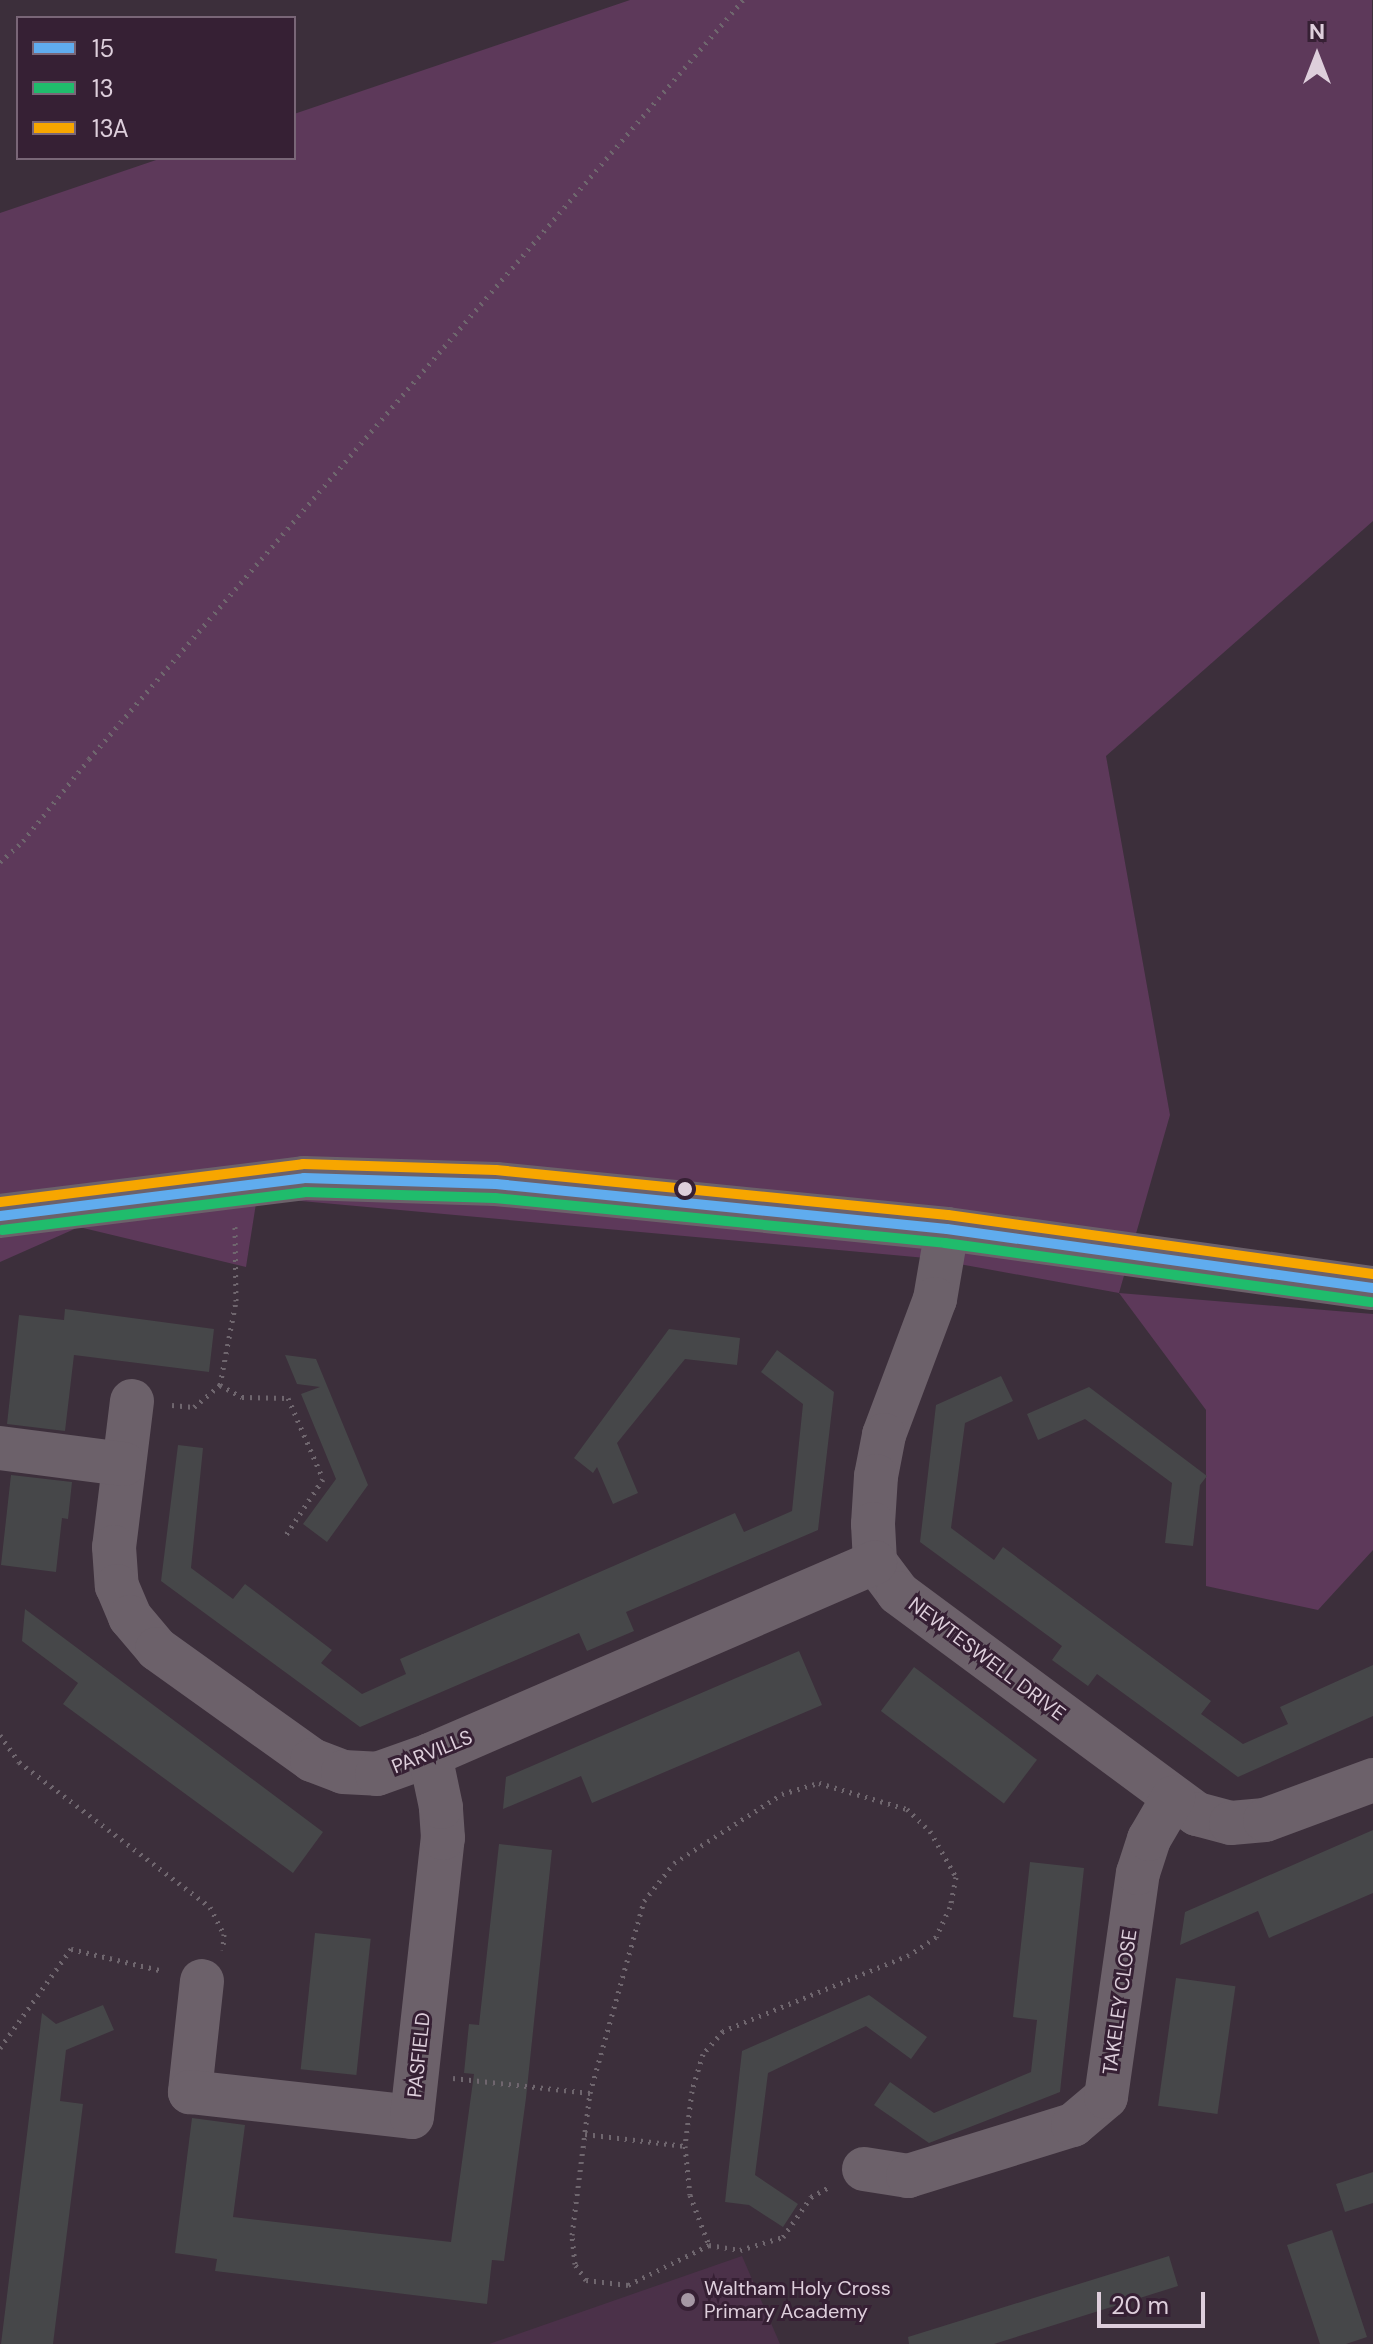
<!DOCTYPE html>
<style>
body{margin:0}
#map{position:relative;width:1373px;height:2344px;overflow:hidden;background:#3c2f3b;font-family:"DM Sans",sans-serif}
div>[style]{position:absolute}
.built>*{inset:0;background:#4b3149}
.green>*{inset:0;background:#5d395a}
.building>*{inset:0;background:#464749;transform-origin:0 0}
.path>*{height:5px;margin-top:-2.5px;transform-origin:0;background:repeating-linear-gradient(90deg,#6f666e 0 2px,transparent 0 8px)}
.minor>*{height:44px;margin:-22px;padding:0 22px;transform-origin:22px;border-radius:22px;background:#6c616a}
.bus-1>*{height:10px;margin:-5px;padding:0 5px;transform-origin:5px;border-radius:5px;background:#60acee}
.bus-2>*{height:10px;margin:-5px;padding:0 5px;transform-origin:5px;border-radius:5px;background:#20bc6c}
.bus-3>*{height:10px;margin:-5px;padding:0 5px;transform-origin:5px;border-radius:5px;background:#f7a600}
.dots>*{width:22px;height:22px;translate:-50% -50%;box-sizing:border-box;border:4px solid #362034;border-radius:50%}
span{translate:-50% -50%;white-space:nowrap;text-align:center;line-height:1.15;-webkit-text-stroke:6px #362034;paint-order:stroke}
.street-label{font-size:20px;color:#decfdc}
.poi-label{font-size:20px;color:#decfdc}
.left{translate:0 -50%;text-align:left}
.legend{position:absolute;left:16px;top:16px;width:280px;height:144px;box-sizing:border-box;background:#362034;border:2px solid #796677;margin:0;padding:10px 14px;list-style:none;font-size:24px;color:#decfdc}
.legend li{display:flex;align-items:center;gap:16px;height:40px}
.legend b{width:40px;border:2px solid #796677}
.north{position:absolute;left:1277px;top:16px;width:80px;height:80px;-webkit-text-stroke:6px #362034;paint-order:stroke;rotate:0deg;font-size:22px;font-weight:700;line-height:32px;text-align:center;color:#decfdc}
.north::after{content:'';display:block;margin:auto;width:28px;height:36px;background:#decfdc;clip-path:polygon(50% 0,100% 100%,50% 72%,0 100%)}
.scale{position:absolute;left:1097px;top:2292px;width:108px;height:36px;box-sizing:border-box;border:4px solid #decfdc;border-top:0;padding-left:10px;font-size:24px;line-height:28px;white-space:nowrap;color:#decfdc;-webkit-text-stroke:6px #362034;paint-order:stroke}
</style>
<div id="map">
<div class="built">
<div style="clip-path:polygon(742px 2256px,780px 2344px,489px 2344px)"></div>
</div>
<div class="green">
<div style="clip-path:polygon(630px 0,1372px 0,1373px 521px,1106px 756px,1170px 1115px,1119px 1293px,1373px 1314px,1373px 1550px,1318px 1610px,1206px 1586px,1206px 1410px,1119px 1293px,926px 1258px,257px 1197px,246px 1267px,79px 1227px,0 1262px,0 213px,162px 158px,294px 158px,294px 114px)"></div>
</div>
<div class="building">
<div style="clip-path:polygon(65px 1309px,214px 1329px,209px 1372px,74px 1355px,65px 1431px,7px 1424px,19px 1315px,64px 1320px)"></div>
<div style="clip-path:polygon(669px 1329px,740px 1338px,737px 1365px,685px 1359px,617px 1443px,638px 1493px,613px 1504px,597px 1467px,593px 1473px,574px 1458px)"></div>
<div style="clip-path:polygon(777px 1350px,834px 1392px,818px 1530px,626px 1612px,634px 1631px,587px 1651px,579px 1633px,360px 1727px,161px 1581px,178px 1445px,203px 1448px,191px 1568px,233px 1599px,245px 1584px,332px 1650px,321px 1663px,362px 1694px,406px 1674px,400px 1659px,735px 1513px,744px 1532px,792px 1511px,803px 1404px,761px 1372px)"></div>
<div style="clip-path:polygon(285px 1355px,316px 1359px,368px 1485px,327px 1542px,303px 1524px,336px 1479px,301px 1394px,320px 1387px,297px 1384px)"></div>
<div style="clip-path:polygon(1001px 1376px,1013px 1401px,965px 1423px,951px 1528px,994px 1560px,1003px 1547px,1211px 1701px,1201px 1714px,1243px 1744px,1288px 1724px,1280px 1707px,1373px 1665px,1373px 1716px,1238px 1777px,1097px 1674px,1088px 1686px,1052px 1660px,1062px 1646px,920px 1542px,936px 1405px)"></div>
<div style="clip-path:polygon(1089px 1387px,1207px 1476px,1200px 1485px,1193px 1546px,1165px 1543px,1172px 1483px,1085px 1419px,1038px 1440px,1027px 1414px)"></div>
<div style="clip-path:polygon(11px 1475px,72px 1482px,68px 1519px,62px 1518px,56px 1572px,1px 1565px)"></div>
<div style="clip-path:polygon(25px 1609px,323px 1832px,293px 1873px,63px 1704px,78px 1683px,22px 1641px)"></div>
<div style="clip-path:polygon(799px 1651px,822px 1705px,592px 1803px,581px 1776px,503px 1809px,506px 1777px)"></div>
<div style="left:914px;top:1667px;width:154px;height:55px;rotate:37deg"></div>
<div style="clip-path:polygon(1373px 1830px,1373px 1893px,1269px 1938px,1258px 1911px,1180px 1945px,1185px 1912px)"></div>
<div style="clip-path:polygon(499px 1844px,552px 1850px,526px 2098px,504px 2261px,492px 2260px,487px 2304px,215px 2271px,217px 2259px,175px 2253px,192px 2118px,245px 2125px,233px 2217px,451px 2242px,474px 2074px,464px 2073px,469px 2024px,479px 2025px)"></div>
<div style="clip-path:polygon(1030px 1862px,1084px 1868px,1060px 2092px,929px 2143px,874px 2105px,890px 2082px,934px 2113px,1031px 2072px,1037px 2020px,1013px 2017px)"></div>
<div style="left:315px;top:1933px;width:56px;height:137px;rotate:6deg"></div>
<div style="left:1176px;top:1978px;width:60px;height:129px;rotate:8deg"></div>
<div style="clip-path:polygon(869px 1995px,927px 2037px,911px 2059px,866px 2026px,768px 2073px,755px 2175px,798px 2204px,783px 2227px,749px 2205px,725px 2202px,742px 2051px)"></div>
<div style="clip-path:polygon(103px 2005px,114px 2030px,66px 2050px,60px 2101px,83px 2104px,53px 2344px,1px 2344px,42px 2013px,56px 2024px)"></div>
<div style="clip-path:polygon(1373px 2172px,1373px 2203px,1345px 2212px,1336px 2184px)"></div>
<div style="clip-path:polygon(1332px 2230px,1367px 2337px,1346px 2344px,1320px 2344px,1287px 2245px)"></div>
<div style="clip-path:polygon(1169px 2256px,1178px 2286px,994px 2344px,909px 2344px,908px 2337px)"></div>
</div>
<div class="path">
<div style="left:0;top:862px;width:31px;rotate:-42deg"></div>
<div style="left:23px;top:841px;width:105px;rotate:-51.2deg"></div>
<div style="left:89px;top:759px;width:1002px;rotate:-49.25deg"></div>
<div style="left:220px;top:1385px;width:25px;rotate:29deg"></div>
<div style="left:242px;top:1397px;width:46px;rotate:1.2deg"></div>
<div style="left:288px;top:1398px;width:88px;rotate:66.6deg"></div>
<div style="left:323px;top:1479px;width:67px;rotate:123.5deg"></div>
<div style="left:172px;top:1405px;width:22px;rotate:5deg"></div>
<div style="left:194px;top:1407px;width:34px;rotate:-40deg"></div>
<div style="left:220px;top:1385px;width:86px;rotate:-79.2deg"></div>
<div style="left:236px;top:1301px;width:76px;rotate:-90.8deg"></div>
<div style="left:0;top:1735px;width:33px;rotate:55deg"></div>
<div style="left:19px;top:1762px;width:240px;rotate:37.2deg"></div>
<div style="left:210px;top:1907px;width:30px;rotate:63deg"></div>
<div style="left:224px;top:1934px;width:16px;rotate:94deg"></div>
<div style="left:0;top:2048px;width:122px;rotate:-54.4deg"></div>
<div style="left:71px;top:1949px;width:95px;rotate:13.4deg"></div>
<div style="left:453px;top:2078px;width:138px;rotate:6.2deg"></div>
<div style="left:585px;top:2134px;width:101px;rotate:6.8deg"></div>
<div style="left:709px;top:2245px;width:90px;rotate:153.7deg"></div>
<div style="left:628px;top:2285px;width:42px;rotate:-173.2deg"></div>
<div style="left:586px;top:2280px;width:19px;rotate:-125deg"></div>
<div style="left:575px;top:2264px;width:29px;rotate:-96deg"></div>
<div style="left:572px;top:2235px;width:143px;rotate:-82.8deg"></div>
<div style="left:590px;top:2093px;width:199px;rotate:-74.3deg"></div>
<div style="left:644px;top:1901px;width:48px;rotate:-51.7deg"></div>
<div style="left:674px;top:1863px;width:128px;rotate:-32.6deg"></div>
<div style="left:782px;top:1794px;width:39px;rotate:-17deg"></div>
<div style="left:819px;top:1783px;width:92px;rotate:16.5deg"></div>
<div style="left:907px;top:1809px;width:32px;rotate:44deg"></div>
<div style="left:930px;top:1831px;width:53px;rotate:60.5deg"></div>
<div style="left:956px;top:1877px;width:31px;rotate:101deg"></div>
<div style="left:950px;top:1907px;width:33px;rotate:115deg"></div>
<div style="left:936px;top:1937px;width:32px;rotate:146deg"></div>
<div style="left:909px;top:1955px;width:201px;rotate:157.8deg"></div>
<div style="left:723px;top:2031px;width:30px;rotate:131deg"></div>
<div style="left:703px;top:2054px;width:39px;rotate:107deg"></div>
<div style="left:692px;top:2091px;width:55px;rotate:97.3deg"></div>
<div style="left:685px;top:2146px;width:49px;rotate:84.2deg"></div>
<div style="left:690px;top:2195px;width:53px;rotate:69.2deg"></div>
<div style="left:709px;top:2245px;width:31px;rotate:9deg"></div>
<div style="left:740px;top:2250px;width:45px;rotate:-16.8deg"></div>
<div style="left:783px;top:2237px;width:49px;rotate:-55deg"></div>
<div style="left:811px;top:2197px;width:23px;rotate:-29deg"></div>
</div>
<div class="minor">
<div style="left:0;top:1216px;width:306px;rotate:-7.1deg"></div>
<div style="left:304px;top:1178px;width:192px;rotate:1.8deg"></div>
<div style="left:496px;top:1184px;width:453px;rotate:5.7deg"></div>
<div style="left:947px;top:1229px;width:430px;rotate:7.9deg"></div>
<div style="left:947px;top:1229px;width:71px;rotate:99.7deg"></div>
<div style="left:935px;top:1299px;width:145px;rotate:110.6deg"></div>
<div style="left:884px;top:1435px;width:42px;rotate:101deg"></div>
<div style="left:876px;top:1476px;width:48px;rotate:93.6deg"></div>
<div style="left:873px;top:1524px;width:38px;rotate:87deg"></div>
<div style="left:875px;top:1562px;width:39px;rotate:53deg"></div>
<div style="left:898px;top:1593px;width:372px;rotate:36.5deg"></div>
<div style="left:1197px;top:1814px;width:35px;rotate:15deg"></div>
<div style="left:1231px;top:1823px;width:34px;rotate:-5deg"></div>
<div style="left:1265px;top:1820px;width:115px;rotate:-20.3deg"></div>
<div style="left:132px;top:1401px;width:147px;rotate:97deg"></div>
<div style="left:114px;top:1547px;width:39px;rotate:86deg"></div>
<div style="left:117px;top:1586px;width:34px;rotate:67deg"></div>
<div style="left:130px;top:1617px;width:42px;rotate:49.8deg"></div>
<div style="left:157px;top:1649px;width:191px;rotate:35.6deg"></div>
<div style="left:312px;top:1760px;width:33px;rotate:21deg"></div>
<div style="left:343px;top:1772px;width:34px;rotate:3deg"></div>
<div style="left:377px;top:1774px;width:56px;rotate:-19.7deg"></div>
<div style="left:430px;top:1755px;width:485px;rotate:-23.4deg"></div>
<div style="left:0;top:1448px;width:125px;rotate:7.4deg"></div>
<div style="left:202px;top:1981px;width:112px;rotate:96.2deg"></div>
<div style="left:190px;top:2092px;width:223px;rotate:6.4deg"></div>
<div style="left:412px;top:2117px;width:281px;rotate:-83.7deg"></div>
<div style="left:443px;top:1838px;width:31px;rotate:-94deg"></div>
<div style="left:441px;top:1807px;width:53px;rotate:-101.9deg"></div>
<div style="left:864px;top:2169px;width:45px;rotate:9deg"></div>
<div style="left:908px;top:2176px;width:173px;rotate:-17.2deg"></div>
<div style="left:1073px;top:2125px;width:43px;rotate:-40.3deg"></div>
<div style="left:1106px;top:2097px;width:226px;rotate:-81.9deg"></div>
<div style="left:1138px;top:1873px;width:36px;rotate:-72deg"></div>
<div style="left:1149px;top:1839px;width:48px;rotate:-59.7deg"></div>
</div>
<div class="bus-1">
<div style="left:0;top:1216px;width:306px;rotate:-7.1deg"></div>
<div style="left:304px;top:1178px;width:192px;rotate:1.8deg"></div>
<div style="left:496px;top:1184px;width:453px;rotate:5.7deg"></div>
<div style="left:947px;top:1229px;width:430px;rotate:7.9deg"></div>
</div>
<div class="bus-2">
<div style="left:2px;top:1230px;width:305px;rotate:-7.1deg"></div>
<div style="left:305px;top:1192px;width:190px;rotate:1.8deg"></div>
<div style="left:495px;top:1198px;width:452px;rotate:5.7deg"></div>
<div style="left:945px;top:1243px;width:430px;rotate:7.9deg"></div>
</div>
<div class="bus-3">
<div style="left:0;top:1202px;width:305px;rotate:-7.1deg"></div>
<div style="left:303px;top:1164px;width:193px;rotate:1.8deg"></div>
<div style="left:496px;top:1170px;width:454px;rotate:5.7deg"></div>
<div style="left:948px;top:1215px;width:429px;rotate:7.9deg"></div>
</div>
<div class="dots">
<div style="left:685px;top:1189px;background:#decfdc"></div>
<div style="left:688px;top:2300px;background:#a597a4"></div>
</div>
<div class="street-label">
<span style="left:987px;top:1659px;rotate:37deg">NEWTESWELL DRIVE</span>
<span style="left:432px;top:1752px;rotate:-22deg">PARVILLS</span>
<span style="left:1120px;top:2002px;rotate:-82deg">TAKELEY CLOSE</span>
<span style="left:419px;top:2055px;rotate:-84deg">PASFIELD</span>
</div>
<div class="poi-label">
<span class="left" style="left:704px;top:2300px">Waltham Holy Cross<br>Primary Academy</span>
</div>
<ul class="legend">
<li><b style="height:10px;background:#60acee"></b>15</li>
<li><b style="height:10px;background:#20bc6c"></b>13</li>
<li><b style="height:10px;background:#f7a600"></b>13A</li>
</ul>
<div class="north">N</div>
<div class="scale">20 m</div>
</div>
